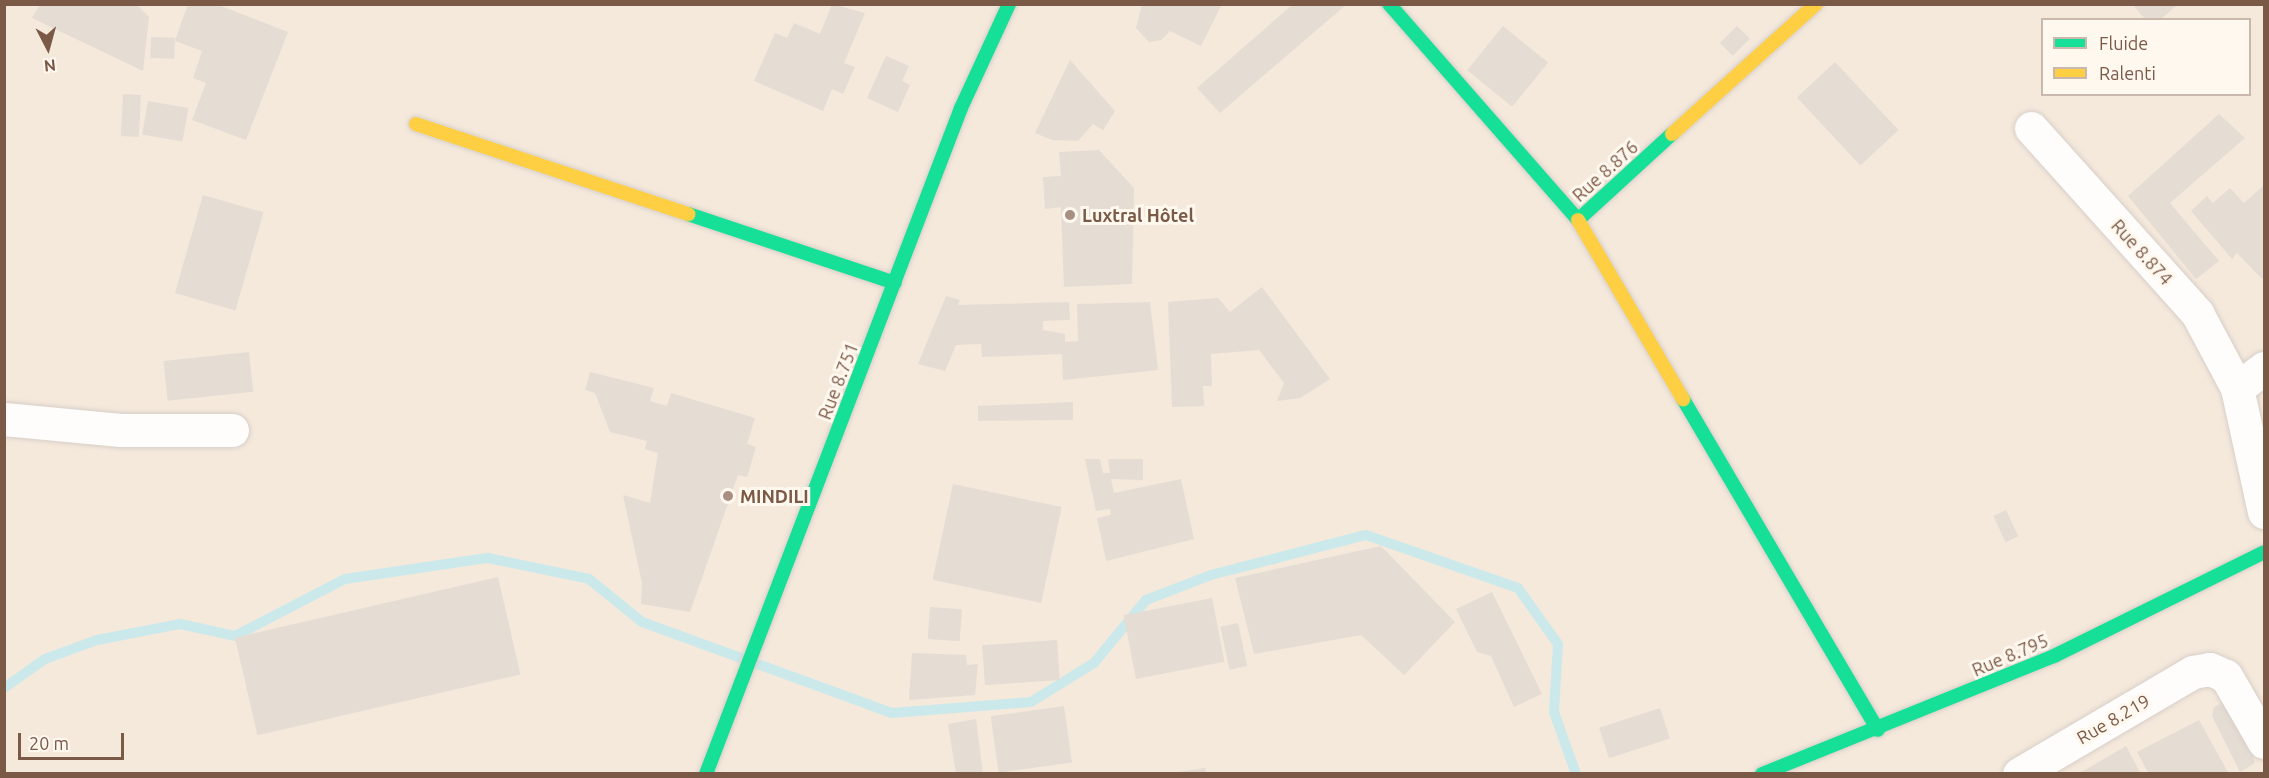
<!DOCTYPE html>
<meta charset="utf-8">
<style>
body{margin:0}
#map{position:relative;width:2269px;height:778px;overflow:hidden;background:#f8f4ec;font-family:Ubuntu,sans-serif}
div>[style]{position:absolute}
.residential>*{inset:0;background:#f5e9dc}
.stream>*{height:10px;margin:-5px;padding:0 5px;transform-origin:5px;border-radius:5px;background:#cbe9eb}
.building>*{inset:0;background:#e5dcd3;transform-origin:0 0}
.roads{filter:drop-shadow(0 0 2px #d7cfc8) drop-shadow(0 0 2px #d7cfc8)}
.street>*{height:33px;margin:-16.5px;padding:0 16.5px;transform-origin:16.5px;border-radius:16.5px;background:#fefdfc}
.fast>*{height:14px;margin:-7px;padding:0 7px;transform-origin:7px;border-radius:7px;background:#16e098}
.slow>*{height:14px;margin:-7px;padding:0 7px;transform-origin:7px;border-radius:7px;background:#ffcf43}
.dots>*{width:16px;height:16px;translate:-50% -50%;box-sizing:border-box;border:3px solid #fff8ef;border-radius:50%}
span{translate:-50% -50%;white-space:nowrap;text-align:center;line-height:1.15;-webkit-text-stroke:6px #fff8ef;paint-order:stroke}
.street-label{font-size:18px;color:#7b5947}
.poi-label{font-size:18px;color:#7b5947;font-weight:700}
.left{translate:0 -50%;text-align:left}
.frame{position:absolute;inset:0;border:6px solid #7b5947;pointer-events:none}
.legend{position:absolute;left:2041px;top:18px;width:210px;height:78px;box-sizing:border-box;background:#fff8ef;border:2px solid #cab8ac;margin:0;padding:8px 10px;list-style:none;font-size:18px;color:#7b5947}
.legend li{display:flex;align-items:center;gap:12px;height:30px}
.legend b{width:30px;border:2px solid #cab8ac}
.north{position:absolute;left:18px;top:18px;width:60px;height:60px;-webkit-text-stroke:4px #fff8ef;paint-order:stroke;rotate:174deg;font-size:16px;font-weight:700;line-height:24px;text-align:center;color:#7b5947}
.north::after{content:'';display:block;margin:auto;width:21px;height:27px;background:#7b5947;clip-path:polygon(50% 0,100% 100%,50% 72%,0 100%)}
.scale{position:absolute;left:18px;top:733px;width:106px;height:27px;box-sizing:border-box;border:3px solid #7b5947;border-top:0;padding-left:8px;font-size:18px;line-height:21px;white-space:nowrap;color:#7b5947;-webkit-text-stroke:4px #fff8ef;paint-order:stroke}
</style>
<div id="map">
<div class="residential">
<div style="clip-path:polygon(evenodd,5px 5px,2264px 5px,2264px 773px,5px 774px,5px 5px,2042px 20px,2250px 20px,2250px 94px,2042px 94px,2042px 20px)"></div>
</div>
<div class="stream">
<div style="left:4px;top:688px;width:50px;rotate:-35.3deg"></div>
<div style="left:45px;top:659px;width:55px;rotate:-20.1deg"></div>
<div style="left:97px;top:640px;width:85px;rotate:-10.9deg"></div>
<div style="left:180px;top:624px;width:56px;rotate:12.3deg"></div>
<div style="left:235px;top:636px;width:124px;rotate:-27.4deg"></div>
<div style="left:345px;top:579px;width:145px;rotate:-8.4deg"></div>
<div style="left:488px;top:558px;width:103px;rotate:11.7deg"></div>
<div style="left:589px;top:579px;width:68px;rotate:39.1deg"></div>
<div style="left:642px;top:622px;width:266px;rotate:20deg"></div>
<div style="left:892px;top:713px;width:139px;rotate:-4.5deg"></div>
<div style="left:1031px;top:702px;width:74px;rotate:-31.8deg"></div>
<div style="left:1094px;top:663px;width:82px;rotate:-50.5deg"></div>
<div style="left:1146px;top:600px;width:70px;rotate:-21deg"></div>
<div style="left:1211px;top:575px;width:160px;rotate:-14.5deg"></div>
<div style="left:1366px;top:535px;width:161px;rotate:19.2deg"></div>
<div style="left:1518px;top:588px;width:69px;rotate:54.5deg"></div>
<div style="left:1558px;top:644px;width:68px;rotate:93.4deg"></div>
<div style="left:1554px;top:712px;width:66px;rotate:70.5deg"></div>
</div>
<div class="building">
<div style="clip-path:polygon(40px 4px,136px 4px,149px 17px,143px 71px,32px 18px)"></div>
<div style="clip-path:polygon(188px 4px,216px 4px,288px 32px,246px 140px,192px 120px,206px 83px,193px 78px,202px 51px,175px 41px)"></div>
<div style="clip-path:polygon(832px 4px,865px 13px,844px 63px,855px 67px,843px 94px,832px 89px,823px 111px,754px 81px,775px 33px,787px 38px,794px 23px,820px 34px)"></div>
<div style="clip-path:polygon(1142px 4px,1222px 4px,1201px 46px,1170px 31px,1161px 40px,1149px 42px,1136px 28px)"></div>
<div style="clip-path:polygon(1293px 4px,1347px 4px,1220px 113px,1197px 88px)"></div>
<div style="clip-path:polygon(2133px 5px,2177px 5px,2160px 20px,2146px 20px)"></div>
<div style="left:1503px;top:26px;width:58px;height:57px;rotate:39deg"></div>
<div style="left:1737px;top:26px;width:18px;height:24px;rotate:45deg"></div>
<div style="left:151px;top:37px;width:24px;height:21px;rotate:2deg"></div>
<div style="clip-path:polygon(886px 56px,909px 66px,902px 81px,910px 85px,898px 112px,867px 98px)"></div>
<div style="clip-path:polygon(1070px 60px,1115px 111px,1103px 130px,1093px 124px,1078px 141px,1052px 140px,1035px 133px)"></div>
<div style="left:1835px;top:62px;width:93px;height:52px;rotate:47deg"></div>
<div style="left:123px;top:94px;width:18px;height:42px;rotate:3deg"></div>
<div style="left:148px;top:101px;width:41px;height:34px;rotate:10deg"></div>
<div style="clip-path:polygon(2219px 114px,2245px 138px,2170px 203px,2219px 261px,2196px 279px,2128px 196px)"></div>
<div style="clip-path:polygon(1099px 150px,1134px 188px,1132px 284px,1064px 287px,1061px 207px,1045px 209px,1043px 177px,1061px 176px,1059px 152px)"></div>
<div style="clip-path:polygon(2264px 185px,2264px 277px,2262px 279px,2237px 253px,2232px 259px,2191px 211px,2207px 196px,2213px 203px,2230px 188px,2244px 203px)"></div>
<div style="left:203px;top:195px;width:63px;height:102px;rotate:16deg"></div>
<div style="clip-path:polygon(1262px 287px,1330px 379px,1300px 398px,1277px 401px,1284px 383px,1259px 350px,1211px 354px,1212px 386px,1203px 386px,1204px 406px,1172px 407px,1168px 302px,1218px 298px,1230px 312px)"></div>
<div style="clip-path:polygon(946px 296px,960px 300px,958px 305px,1069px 302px,1070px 320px,1043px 321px,1043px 330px,1065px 334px,1065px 342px,1078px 341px,1077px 304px,1150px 302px,1158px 370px,1063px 380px,1062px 354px,982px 357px,981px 344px,956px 345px,945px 371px,918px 364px)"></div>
<div style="left:249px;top:352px;width:40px;height:86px;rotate:84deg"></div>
<div style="clip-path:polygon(590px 372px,654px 388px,650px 401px,667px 406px,671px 393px,755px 418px,747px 444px,756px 447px,747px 477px,738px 475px,690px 612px,641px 604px,642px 583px,623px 495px,650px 503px,658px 453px,645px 449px,647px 441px,610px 432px,595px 393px,585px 390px)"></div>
<div style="clip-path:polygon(1073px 402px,1073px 420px,978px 421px,978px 406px)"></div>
<div style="clip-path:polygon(1085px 459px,1100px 459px,1103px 473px,1110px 473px,1108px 459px,1143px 459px,1143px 480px,1111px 479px,1114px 493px,1181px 479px,1194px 539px,1106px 561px,1097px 518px,1111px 515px,1110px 509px,1096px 511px)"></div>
<div style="left:953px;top:484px;width:111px;height:98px;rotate:12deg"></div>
<div style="left:2006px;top:510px;width:29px;height:14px;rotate:65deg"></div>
<div style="clip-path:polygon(1381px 546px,1455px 622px,1404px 675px,1361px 635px,1254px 654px,1235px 578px)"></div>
<div style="left:498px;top:577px;width:100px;height:270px;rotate:77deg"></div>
<div style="clip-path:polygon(1492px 592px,1542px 694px,1514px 707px,1491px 656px,1477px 652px,1456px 609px)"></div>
<div style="left:1212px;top:598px;width:65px;height:90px;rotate:79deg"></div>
<div style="left:930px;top:607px;width:32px;height:32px;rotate:4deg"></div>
<div style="left:1238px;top:623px;width:44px;height:18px;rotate:78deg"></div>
<div style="left:1057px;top:640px;width:40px;height:75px;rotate:86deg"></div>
<div style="clip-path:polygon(912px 653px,966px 655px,967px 665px,978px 664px,975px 695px,909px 700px)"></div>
<div style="clip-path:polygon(2233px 698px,2255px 763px,2240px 772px,2212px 716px,2214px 707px)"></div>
<div style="left:1064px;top:706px;width:57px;height:74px;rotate:82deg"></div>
<div style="left:1660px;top:708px;width:32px;height:64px;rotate:72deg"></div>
<div style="clip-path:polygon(976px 719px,983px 774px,956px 774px,948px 724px)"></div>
<div style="clip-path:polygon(2199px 720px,2229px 774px,2149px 774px,2137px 752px)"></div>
<div style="clip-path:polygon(2126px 746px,2141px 774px,2078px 774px)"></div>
<div style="clip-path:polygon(1205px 768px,1206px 774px,1179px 774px,1178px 772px)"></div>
</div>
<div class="roads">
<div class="street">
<div style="left:2031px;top:128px;width:249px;rotate:48.1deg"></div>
<div style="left:2197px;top:313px;width:85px;rotate:61.9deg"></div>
<div style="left:2264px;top:368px;width:34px;rotate:143deg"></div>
<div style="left:2237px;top:388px;width:127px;rotate:77.7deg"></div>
<div style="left:4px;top:419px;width:117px;rotate:5.4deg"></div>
<div style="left:120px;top:430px;width:112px"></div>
<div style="left:2019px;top:774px;width:202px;rotate:-30.4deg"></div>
<div style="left:2193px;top:672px;width:17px;rotate:-10deg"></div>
<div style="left:2210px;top:669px;width:17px;rotate:24deg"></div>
<div style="left:2226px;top:676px;width:76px;rotate:60.1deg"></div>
</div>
<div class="fast">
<div style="left:1389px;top:4px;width:287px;rotate:48.8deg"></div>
<div style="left:1578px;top:220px;width:127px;rotate:-42.5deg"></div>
<div style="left:688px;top:214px;width:218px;rotate:18.4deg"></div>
<div style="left:1683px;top:399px;width:384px;rotate:59.5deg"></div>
<div style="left:706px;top:774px;width:713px;rotate:-69.05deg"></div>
<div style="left:961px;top:108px;width:115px;rotate:-65.2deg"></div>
<div style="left:1762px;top:774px;width:315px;rotate:-22deg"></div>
<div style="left:2054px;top:656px;width:234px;rotate:-26.3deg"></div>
</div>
<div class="slow">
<div style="left:416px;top:124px;width:287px;rotate:18.3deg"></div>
<div style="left:1672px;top:134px;width:194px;rotate:-42.1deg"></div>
<div style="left:1578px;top:220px;width:208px;rotate:59.6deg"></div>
</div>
</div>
<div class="dots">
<div style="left:1070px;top:215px;background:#a78f81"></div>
<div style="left:728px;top:496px;background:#a78f81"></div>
</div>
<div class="street-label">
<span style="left:1605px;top:171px;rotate:-42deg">Rue 8.876</span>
<span style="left:2142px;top:252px;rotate:48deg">Rue 8.874</span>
<span style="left:838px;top:381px;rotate:-69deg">Rue 8.751</span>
<span style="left:2010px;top:655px;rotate:-23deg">Rue 8.795</span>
<span style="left:2113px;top:719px;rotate:-30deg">Rue 8.219</span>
</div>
<div class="poi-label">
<span class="left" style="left:1082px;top:215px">Luxtral Hôtel</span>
<span class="left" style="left:740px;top:496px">MINDILI</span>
</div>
<div class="frame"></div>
<ul class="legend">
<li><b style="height:8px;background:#16e098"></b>Fluide</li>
<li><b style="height:8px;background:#ffcf43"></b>Ralenti</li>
</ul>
<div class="north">N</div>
<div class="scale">20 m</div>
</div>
